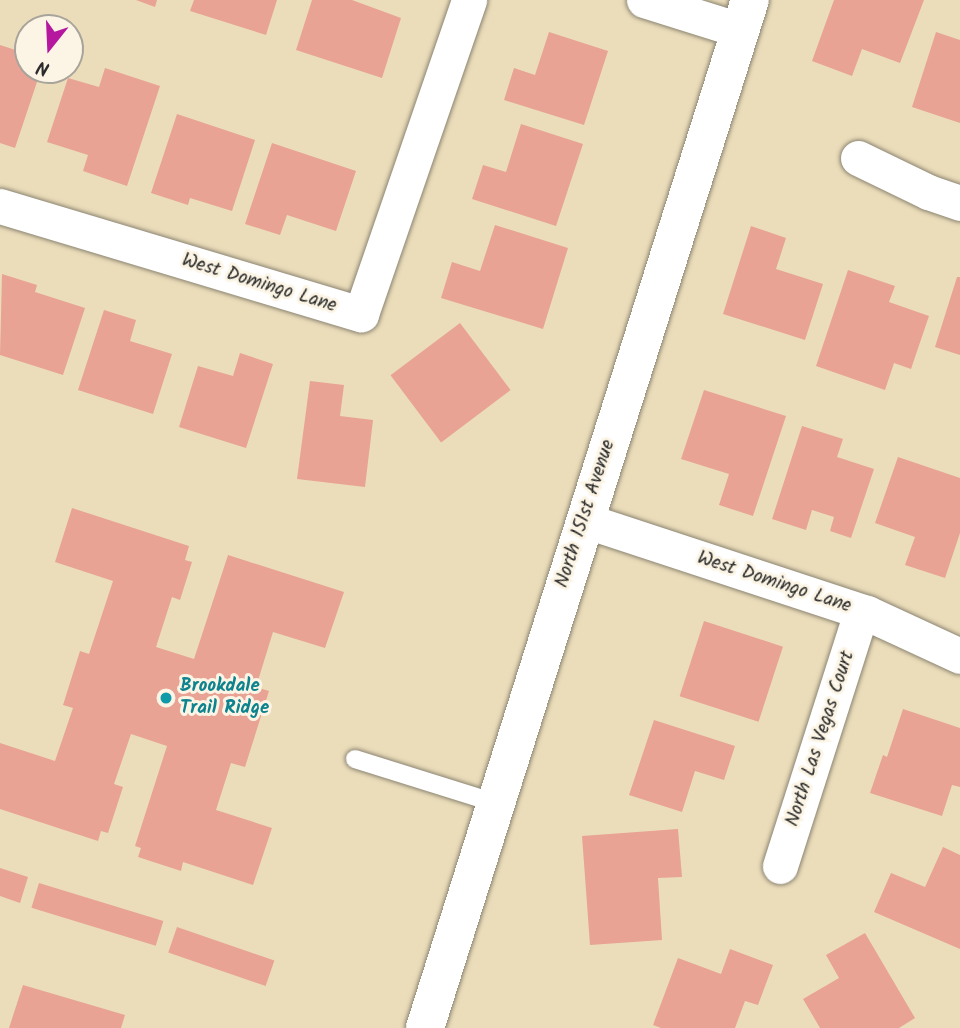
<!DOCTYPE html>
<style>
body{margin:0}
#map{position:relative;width:960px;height:1028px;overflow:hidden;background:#ebddba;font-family:Kalam,sans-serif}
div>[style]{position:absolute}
.building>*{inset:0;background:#e8a394;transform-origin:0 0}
.roads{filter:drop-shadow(0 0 2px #8b8472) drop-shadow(0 0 2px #8b8472)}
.service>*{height:18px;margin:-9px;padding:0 9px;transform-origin:9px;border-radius:9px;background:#fff}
.minor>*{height:35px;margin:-17.5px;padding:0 17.5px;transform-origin:17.5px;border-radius:17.5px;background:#fff}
.tertiary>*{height:38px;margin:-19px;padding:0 19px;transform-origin:19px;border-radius:19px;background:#fff}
.dots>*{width:19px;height:19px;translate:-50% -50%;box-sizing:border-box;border:4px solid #fcf5e5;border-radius:50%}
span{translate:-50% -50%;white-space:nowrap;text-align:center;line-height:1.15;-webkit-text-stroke:6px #fcf5e5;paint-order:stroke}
.street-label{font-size:19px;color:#2b2b2b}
.culture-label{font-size:19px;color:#0d838f;font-weight:700}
.left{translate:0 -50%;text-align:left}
.north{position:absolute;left:14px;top:14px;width:70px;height:70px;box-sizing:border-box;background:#fcf5e5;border:2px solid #a8a49b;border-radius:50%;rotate:198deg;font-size:19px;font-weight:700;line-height:28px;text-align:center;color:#2b2b2b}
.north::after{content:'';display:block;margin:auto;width:24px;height:32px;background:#b5179e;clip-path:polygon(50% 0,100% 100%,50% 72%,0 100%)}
</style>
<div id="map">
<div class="building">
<div style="clip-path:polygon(136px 0,157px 0,155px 7px)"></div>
<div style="clip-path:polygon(194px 0,277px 0,266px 35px,190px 11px)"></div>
<div style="clip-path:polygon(312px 0,352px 0,401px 18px,382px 78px,296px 50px)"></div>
<div style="clip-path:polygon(834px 0,924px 0,900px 63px,862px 49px,852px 76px,812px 61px)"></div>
<div style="clip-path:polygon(549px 32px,608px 51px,584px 125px,504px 100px,514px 68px,535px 75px)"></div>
<div style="clip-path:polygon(936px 32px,960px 40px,960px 123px,912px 107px)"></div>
<div style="clip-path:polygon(0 45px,28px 54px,28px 70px,41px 70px,15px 148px,0 143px)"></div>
<div style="clip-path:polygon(105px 68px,160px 86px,127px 186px,83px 171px,88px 155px,47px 142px,68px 78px,99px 87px)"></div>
<div style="clip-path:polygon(177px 114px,255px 140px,232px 211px,190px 198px,188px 205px,151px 193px)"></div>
<div style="clip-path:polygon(521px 124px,583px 144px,556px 226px,472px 199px,483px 165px,506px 172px)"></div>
<div style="clip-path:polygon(272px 143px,356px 171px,336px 231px,287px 215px,280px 235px,245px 224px)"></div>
<div style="clip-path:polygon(495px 225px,568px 248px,543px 329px,441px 298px,452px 262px,480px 271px)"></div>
<div style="clip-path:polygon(751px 226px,786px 238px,776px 269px,823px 284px,805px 340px,723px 314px)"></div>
<div style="clip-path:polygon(848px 270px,895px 286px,889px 302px,929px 316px,911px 369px,894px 363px,885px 390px,816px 366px)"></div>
<div style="clip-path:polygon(2px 274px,37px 285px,35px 292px,85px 308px,63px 375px,0 355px)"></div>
<div style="clip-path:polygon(957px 277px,960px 277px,960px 355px,935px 347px)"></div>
<div style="clip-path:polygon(104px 310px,136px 320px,130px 341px,172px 354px,153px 414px,78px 390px)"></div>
<div style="left:460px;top:323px;width:84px;height:87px;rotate:53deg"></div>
<div style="clip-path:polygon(240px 353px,273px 364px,246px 448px,179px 427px,198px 366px,233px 376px)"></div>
<div style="clip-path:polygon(310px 381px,344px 385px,340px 416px,373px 420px,365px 487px,297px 479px)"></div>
<div style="clip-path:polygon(704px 390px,786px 416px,753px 516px,719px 505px,729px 474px,681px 459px)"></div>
<div style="clip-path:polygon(802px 426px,843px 439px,837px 457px,874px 469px,851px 538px,830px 531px,834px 517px,812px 510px,806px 530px,772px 519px)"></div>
<div style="clip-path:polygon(898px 457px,960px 478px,960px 533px,945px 578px,905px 565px,915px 537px,875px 523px)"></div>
<div style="clip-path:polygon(72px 508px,189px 546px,185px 560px,192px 562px,180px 600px,172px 597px,156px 647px,194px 659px,228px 555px,344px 592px,325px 648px,273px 632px,256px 687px,269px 691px,245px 767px,231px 763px,216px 810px,272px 828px,253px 885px,183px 862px,181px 871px,138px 857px,141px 848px,135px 846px,167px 746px,131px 734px,114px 784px,123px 787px,108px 833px,101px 831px,98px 841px,0 809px,0 743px,55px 761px,73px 708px,63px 705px,80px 651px,89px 654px,113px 581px,55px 562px)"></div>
<div style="left:704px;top:621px;width:83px;height:79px;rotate:18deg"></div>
<div style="clip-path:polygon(903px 709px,960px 728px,960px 787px,952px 785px,942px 816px,870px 793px,883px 755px,887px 757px)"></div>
<div style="clip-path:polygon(654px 720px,735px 746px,724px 780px,695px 771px,682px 812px,629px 795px)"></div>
<div style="clip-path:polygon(678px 829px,682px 877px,658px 878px,662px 940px,590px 945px,582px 836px)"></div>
<div style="clip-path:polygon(943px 847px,960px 855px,960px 949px,874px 912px,891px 873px,925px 887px)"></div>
<div style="clip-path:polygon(0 868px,28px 877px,20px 903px,0 896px)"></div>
<div style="left:39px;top:883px;width:130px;height:26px;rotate:17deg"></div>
<div style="left:177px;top:927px;width:103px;height:27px;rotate:19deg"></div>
<div style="clip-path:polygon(865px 933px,915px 1018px,899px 1028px,820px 1028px,803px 999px,839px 978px,826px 955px)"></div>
<div style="clip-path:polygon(730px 949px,773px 965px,758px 1005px,745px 1001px,735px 1028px,661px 1028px,653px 1025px,678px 958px,721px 974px)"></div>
<div style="clip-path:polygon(23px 985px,125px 1015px,121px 1028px,9px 1028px)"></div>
</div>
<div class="roads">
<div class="service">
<div style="left:355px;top:759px;width:147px;rotate:17.4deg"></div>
</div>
<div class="minor">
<div style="left:644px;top:0;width:101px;rotate:17.4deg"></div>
<div style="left:858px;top:158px;width:78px;rotate:25.9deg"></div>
<div style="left:928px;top:192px;width:34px;rotate:19deg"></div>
<div style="left:0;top:206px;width:377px;rotate:16.7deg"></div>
<div style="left:361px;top:314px;width:332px;rotate:-71deg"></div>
<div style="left:584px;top:520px;width:298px;rotate:18.2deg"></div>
<div style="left:867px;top:613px;width:102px;rotate:24.8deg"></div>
<div style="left:780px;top:866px;width:267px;rotate:-72.3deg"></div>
</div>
<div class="tertiary">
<div style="left:425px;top:1028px;width:1078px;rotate:-72.46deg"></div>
</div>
</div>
<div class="dots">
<div style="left:166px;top:698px;background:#0f9aa8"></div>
</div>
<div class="street-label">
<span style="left:259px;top:284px;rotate:17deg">West Domingo Lane</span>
<span style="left:586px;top:514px;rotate:-72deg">North 151st Avenue</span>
<span style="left:774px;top:583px;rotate:18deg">West Domingo Lane</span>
<span style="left:821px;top:739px;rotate:-72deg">North Las Vegas Court</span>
</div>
<div class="culture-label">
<span class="left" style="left:180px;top:698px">Brookdale<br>Trail Ridge</span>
</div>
<div class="north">N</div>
</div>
